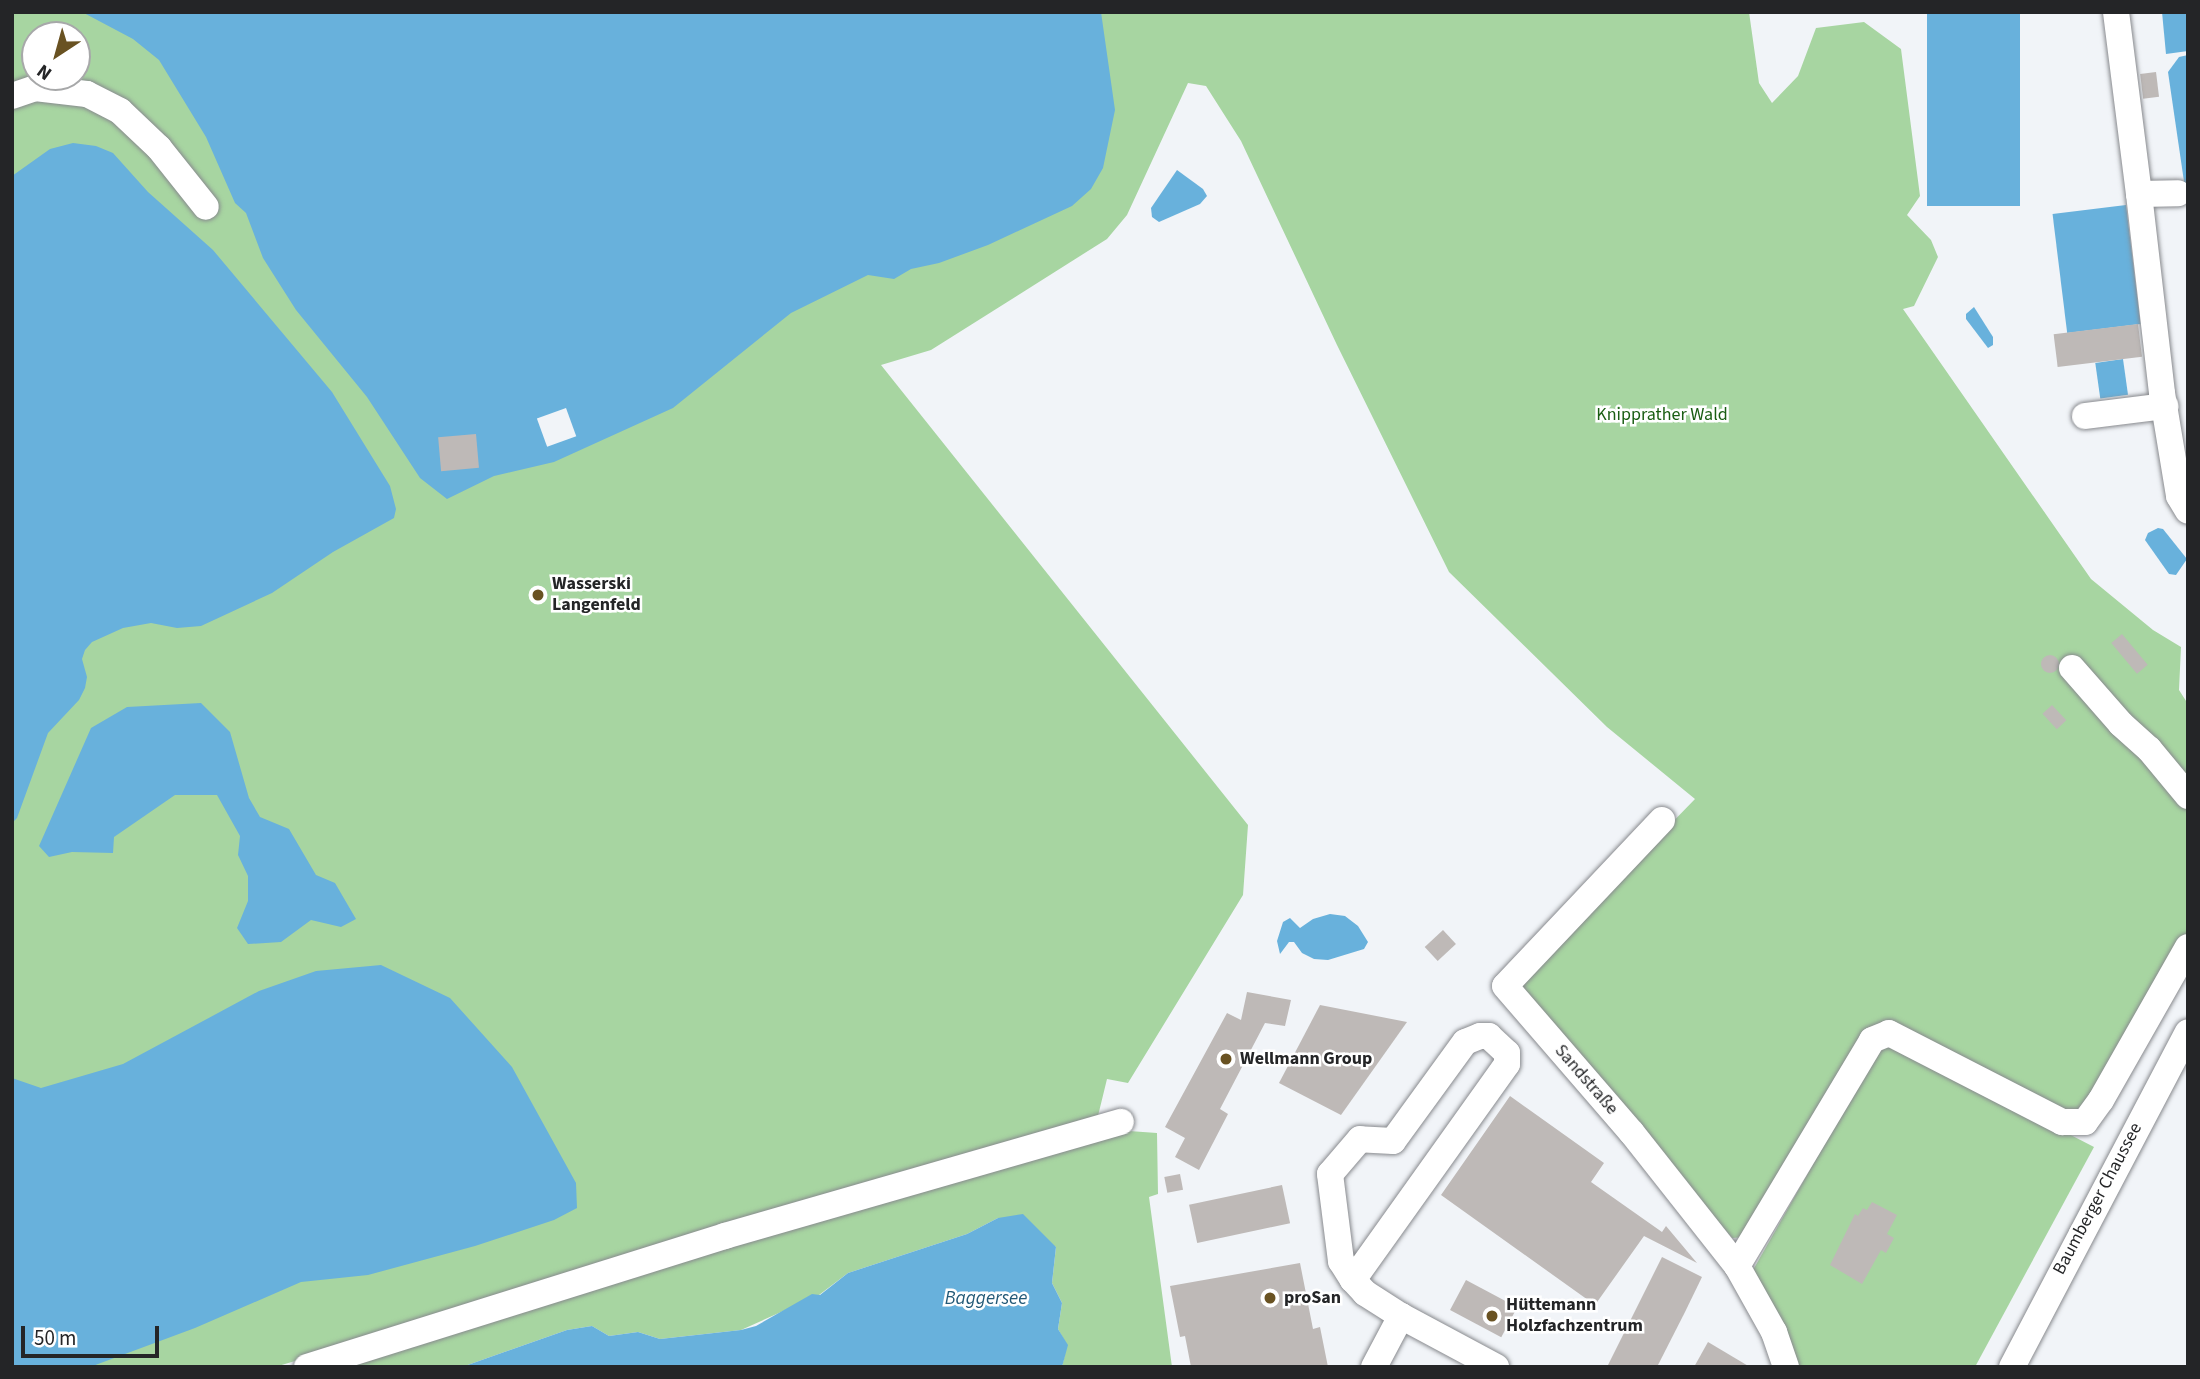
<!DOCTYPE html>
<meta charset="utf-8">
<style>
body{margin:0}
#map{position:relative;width:2200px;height:1379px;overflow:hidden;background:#f1f4f8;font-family:"Source Sans 3",sans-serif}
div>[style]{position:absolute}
.green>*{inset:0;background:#a7d5a1}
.water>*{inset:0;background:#68b1dc;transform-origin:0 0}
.pier>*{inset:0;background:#f1f4f8;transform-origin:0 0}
.building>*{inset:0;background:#beb9b7;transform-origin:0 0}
.round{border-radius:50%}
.roads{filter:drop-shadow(0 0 2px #888a8e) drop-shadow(0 0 2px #888a8e)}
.minor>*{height:26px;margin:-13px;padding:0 13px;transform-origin:13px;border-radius:13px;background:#fff}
.dots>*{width:19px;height:19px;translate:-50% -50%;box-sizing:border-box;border:4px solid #fff;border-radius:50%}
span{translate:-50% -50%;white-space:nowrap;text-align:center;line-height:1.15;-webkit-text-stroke:5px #fff;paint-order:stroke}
.park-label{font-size:18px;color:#1a5e13}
.poi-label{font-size:18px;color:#242527;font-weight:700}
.left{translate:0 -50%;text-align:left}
.street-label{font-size:18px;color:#242527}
.water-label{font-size:19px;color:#225977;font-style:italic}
.frame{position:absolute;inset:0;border:14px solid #242527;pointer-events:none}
.north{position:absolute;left:21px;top:21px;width:70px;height:70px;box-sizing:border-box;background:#fff;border:2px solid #a7a8a9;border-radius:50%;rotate:216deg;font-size:19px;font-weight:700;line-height:28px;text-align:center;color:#242527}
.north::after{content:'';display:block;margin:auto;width:24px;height:32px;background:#695222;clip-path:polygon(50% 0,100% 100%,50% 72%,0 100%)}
.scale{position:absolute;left:21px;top:1326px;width:138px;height:32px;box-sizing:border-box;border:4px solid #242527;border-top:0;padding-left:9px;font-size:21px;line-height:24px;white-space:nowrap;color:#242527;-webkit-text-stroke:5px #fff;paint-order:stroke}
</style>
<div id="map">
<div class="green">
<div style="clip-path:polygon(evenodd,12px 12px,1749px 12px,1759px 83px,1772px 103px,1798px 76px,1816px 28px,1864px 22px,1901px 49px,1920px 196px,1907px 215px,1931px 240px,1938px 257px,1914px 306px,1903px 309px,2091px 579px,2153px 630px,2181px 647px,2179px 690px,2188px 704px,2188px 933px,2089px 1106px,2063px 1115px,1883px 1027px,1746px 1237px,1732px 1238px,1516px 983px,1695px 799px,1607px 727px,1449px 572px,1337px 345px,1241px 141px,1206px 86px,1188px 83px,1127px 215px,1107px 239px,931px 350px,881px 365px,1248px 825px,1243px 895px,1128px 1083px,1107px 1079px,1097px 1120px,275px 1367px,12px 1367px,12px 12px,35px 35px,77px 35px,77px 77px,35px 77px,35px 35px)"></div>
<div style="clip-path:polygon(1884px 1039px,2094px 1147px,1975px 1367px,1797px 1367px,1753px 1270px)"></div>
<div style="clip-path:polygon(1115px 1130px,1157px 1133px,1158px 1194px,1149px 1197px,1172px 1367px,1062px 1367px,1067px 1345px,1058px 1329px,1062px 1303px,1052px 1283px,1056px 1247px,998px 1218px,967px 1234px,848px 1273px,819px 1295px,741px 1330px,660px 1339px,638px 1332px,609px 1336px,592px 1326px,567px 1330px,462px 1367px,340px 1367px)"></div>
</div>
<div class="water">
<div style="clip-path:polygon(82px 12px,1101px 12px,1115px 110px,1103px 168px,1091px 189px,1072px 206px,988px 245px,939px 263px,911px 269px,894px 279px,868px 275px,791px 313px,673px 408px,554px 462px,494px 476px,447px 499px,420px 478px,367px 397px,296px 310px,263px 258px,246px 213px,235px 203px,206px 137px,159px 60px,133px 39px)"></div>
<div style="left:1927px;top:12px;width:93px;height:194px"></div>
<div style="clip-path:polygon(2162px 12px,2188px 12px,2188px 51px,2166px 54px)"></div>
<div style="clip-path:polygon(2188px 55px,2188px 209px,2168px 72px,2179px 57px)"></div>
<div style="clip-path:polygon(73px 143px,96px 146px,113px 153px,148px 192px,213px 250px,332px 392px,390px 486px,396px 509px,394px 518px,333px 552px,272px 593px,201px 626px,177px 628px,151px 623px,123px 628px,92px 642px,85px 650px,82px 659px,87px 677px,85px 688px,79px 700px,48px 733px,17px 818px,12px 823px,12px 176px,50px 149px)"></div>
<div style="clip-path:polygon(1177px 170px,1203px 189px,1207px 196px,1200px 204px,1159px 222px,1152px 217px,1151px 208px)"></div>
<div style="left:2126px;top:205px;width:120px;height:74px;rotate:83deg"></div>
<div style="clip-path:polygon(1974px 307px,1993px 337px,1993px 345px,1988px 348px,1966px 319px,1966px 314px)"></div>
<div style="left:2123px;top:359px;width:36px;height:28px;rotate:82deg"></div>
<div style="clip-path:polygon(2158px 528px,2163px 529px,2187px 559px,2176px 575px,2169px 574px,2145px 540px,2148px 533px)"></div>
<div style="clip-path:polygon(201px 703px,230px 732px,249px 798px,260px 817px,289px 829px,316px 875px,335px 883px,356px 919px,341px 927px,311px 920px,281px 942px,248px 944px,237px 928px,248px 901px,248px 876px,238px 855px,240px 836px,217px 795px,175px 795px,114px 837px,113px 853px,72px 852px,49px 857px,39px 846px,91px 728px,127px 707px)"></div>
<div style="clip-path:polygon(1330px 914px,1345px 916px,1358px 926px,1368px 942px,1364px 949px,1328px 960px,1314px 959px,1302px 953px,1294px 942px,1289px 942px,1280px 954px,1277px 941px,1283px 922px,1290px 918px,1300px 928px,1313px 919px)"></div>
<div style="clip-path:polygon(381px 965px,450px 998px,512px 1067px,576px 1183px,577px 1208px,554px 1220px,475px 1246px,368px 1275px,301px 1282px,195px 1328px,90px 1367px,12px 1367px,12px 1078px,41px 1088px,123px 1064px,259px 991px,316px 971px)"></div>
<div style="clip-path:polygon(1023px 1214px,1056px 1247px,1052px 1283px,1062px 1303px,1058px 1329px,1068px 1345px,1062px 1367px,462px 1367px,567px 1330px,592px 1326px,609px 1336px,638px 1332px,660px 1339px,741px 1330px,756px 1326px,812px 1294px,820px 1295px,848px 1273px,967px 1234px,998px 1218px)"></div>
</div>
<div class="pier">
<div style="left:566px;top:408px;width:30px;height:31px;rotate:70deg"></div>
</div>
<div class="building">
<div style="left:2156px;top:72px;width:25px;height:16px;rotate:83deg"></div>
<div style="left:2138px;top:324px;width:33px;height:85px;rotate:83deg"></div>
<div style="left:476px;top:434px;width:34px;height:38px;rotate:85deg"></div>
<div style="left:2122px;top:634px;width:40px;height:14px;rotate:50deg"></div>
<div class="round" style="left:2041px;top:655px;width:18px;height:18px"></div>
<div style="left:2052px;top:705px;width:21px;height:13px;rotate:47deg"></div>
<div style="left:1443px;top:930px;width:19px;height:25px;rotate:47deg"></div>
<div style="clip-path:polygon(1247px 992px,1291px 1000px,1285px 1026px,1265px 1023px,1220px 1109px,1228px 1114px,1199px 1170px,1175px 1157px,1185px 1138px,1165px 1127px,1227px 1013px,1241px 1020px)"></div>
<div style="clip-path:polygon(1320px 1005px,1407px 1022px,1341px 1115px,1279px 1083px)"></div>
<div style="clip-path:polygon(1510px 1096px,1604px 1163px,1591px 1182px,1662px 1232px,1666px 1226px,1697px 1263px,1644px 1236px,1595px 1305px,1441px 1195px)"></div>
<div style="left:1180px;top:1174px;width:16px;height:16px;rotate:79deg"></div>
<div style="left:1282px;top:1185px;width:39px;height:95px;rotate:78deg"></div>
<div style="clip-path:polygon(1872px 1202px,1897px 1215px,1887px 1234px,1894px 1238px,1886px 1253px,1881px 1250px,1862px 1284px,1830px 1265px,1855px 1214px,1858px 1216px,1863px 1208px,1867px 1210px)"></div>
<div style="clip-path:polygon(1662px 1257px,1702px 1277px,1685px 1312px,1657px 1367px,1607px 1367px)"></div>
<div style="clip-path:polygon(1300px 1263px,1313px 1329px,1320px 1327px,1328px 1367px,1191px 1367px,1185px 1336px,1180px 1337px,1170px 1286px)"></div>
<div style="left:1466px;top:1280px;width:58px;height:34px;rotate:28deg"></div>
<div style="clip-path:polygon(1708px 1342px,1750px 1367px,1694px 1367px)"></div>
</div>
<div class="roads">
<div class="minor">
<div style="left:2116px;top:12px;width:183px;rotate:82.8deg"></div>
<div style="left:2139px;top:194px;width:39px;rotate:-1deg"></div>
<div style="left:12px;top:96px;width:24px;rotate:-19deg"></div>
<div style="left:35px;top:88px;width:52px;rotate:6.6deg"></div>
<div style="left:87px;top:94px;width:37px;rotate:27deg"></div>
<div style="left:120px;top:111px;width:54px;rotate:43.5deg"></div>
<div style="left:159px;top:148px;width:75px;rotate:51.5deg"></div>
<div style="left:2139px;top:194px;width:200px;rotate:83.4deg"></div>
<div style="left:2162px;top:393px;width:104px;rotate:80.6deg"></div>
<div style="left:2179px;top:496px;width:17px;rotate:59deg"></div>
<div style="left:2085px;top:416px;width:81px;rotate:-7.1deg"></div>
<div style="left:2072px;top:668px;width:74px;rotate:48.8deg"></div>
<div style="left:2121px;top:724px;width:38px;rotate:42deg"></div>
<div style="left:2149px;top:749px;width:61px;rotate:50.3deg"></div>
<div style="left:1662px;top:820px;width:228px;rotate:133.4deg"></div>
<div style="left:1505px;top:986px;width:194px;rotate:49.2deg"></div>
<div style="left:1632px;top:1133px;width:169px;rotate:51.7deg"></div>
<div style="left:1737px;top:1266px;width:76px;rotate:60.7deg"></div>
<div style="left:1774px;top:1332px;width:37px;rotate:71deg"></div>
<div style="left:1737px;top:1266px;width:263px;rotate:-59.1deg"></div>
<div style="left:1872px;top:1040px;width:18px;rotate:-22deg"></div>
<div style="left:1889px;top:1033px;width:195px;rotate:27.2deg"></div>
<div style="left:2062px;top:1122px;width:23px"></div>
<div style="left:2085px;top:1122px;width:27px;rotate:-54deg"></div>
<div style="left:2101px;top:1100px;width:176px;rotate:-60.4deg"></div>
<div style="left:1353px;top:1280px;width:265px;rotate:-54.5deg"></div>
<div style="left:1507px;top:1064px;width:11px;rotate:-90deg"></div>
<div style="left:1507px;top:1053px;width:25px;rotate:-137deg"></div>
<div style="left:1489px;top:1036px;width:9px;rotate:180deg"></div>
<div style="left:1480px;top:1036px;width:16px;rotate:158deg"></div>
<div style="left:1465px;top:1042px;width:122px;rotate:126deg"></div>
<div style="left:1393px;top:1141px;width:33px;rotate:-177deg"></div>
<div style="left:1360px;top:1139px;width:46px;rotate:130.6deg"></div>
<div style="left:1330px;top:1174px;width:88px;rotate:82.8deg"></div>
<div style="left:1341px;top:1261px;width:22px;rotate:58deg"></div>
<div style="left:1353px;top:1280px;width:18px;rotate:47deg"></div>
<div style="left:1365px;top:1293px;width:43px;rotate:32.6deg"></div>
<div style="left:1401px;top:1316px;width:108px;rotate:28.2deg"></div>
<div style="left:307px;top:1367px;width:438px;rotate:-17.4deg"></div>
<div style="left:725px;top:1236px;width:412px;rotate:-16.1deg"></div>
<div style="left:1374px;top:1367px;width:58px;rotate:-62.1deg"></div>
<div style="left:2012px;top:1367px;width:378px;rotate:-62.3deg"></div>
</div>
</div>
<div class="dots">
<div style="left:538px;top:595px;background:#695222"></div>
<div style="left:1226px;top:1059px;background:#695222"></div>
<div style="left:1270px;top:1298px;background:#695222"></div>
<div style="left:1492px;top:1316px;background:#695222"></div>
</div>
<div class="park-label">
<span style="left:1662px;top:415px">Knipprather Wald</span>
</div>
<div class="poi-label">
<span class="left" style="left:552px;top:595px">Wasserski<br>Langenfeld</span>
<span class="left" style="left:1240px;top:1059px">Wellmann Group</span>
<span class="left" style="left:1284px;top:1298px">proSan</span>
<span class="left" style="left:1506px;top:1316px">Hüttemann<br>Holzfachzentrum</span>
</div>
<div class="street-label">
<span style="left:1586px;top:1080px;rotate:49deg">Sandstraße</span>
<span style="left:2098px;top:1199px;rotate:-62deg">Baumberger Chaussee</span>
</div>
<div class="water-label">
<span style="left:986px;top:1299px">Baggersee</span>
</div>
<div class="frame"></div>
<div class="north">N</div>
<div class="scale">50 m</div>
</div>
